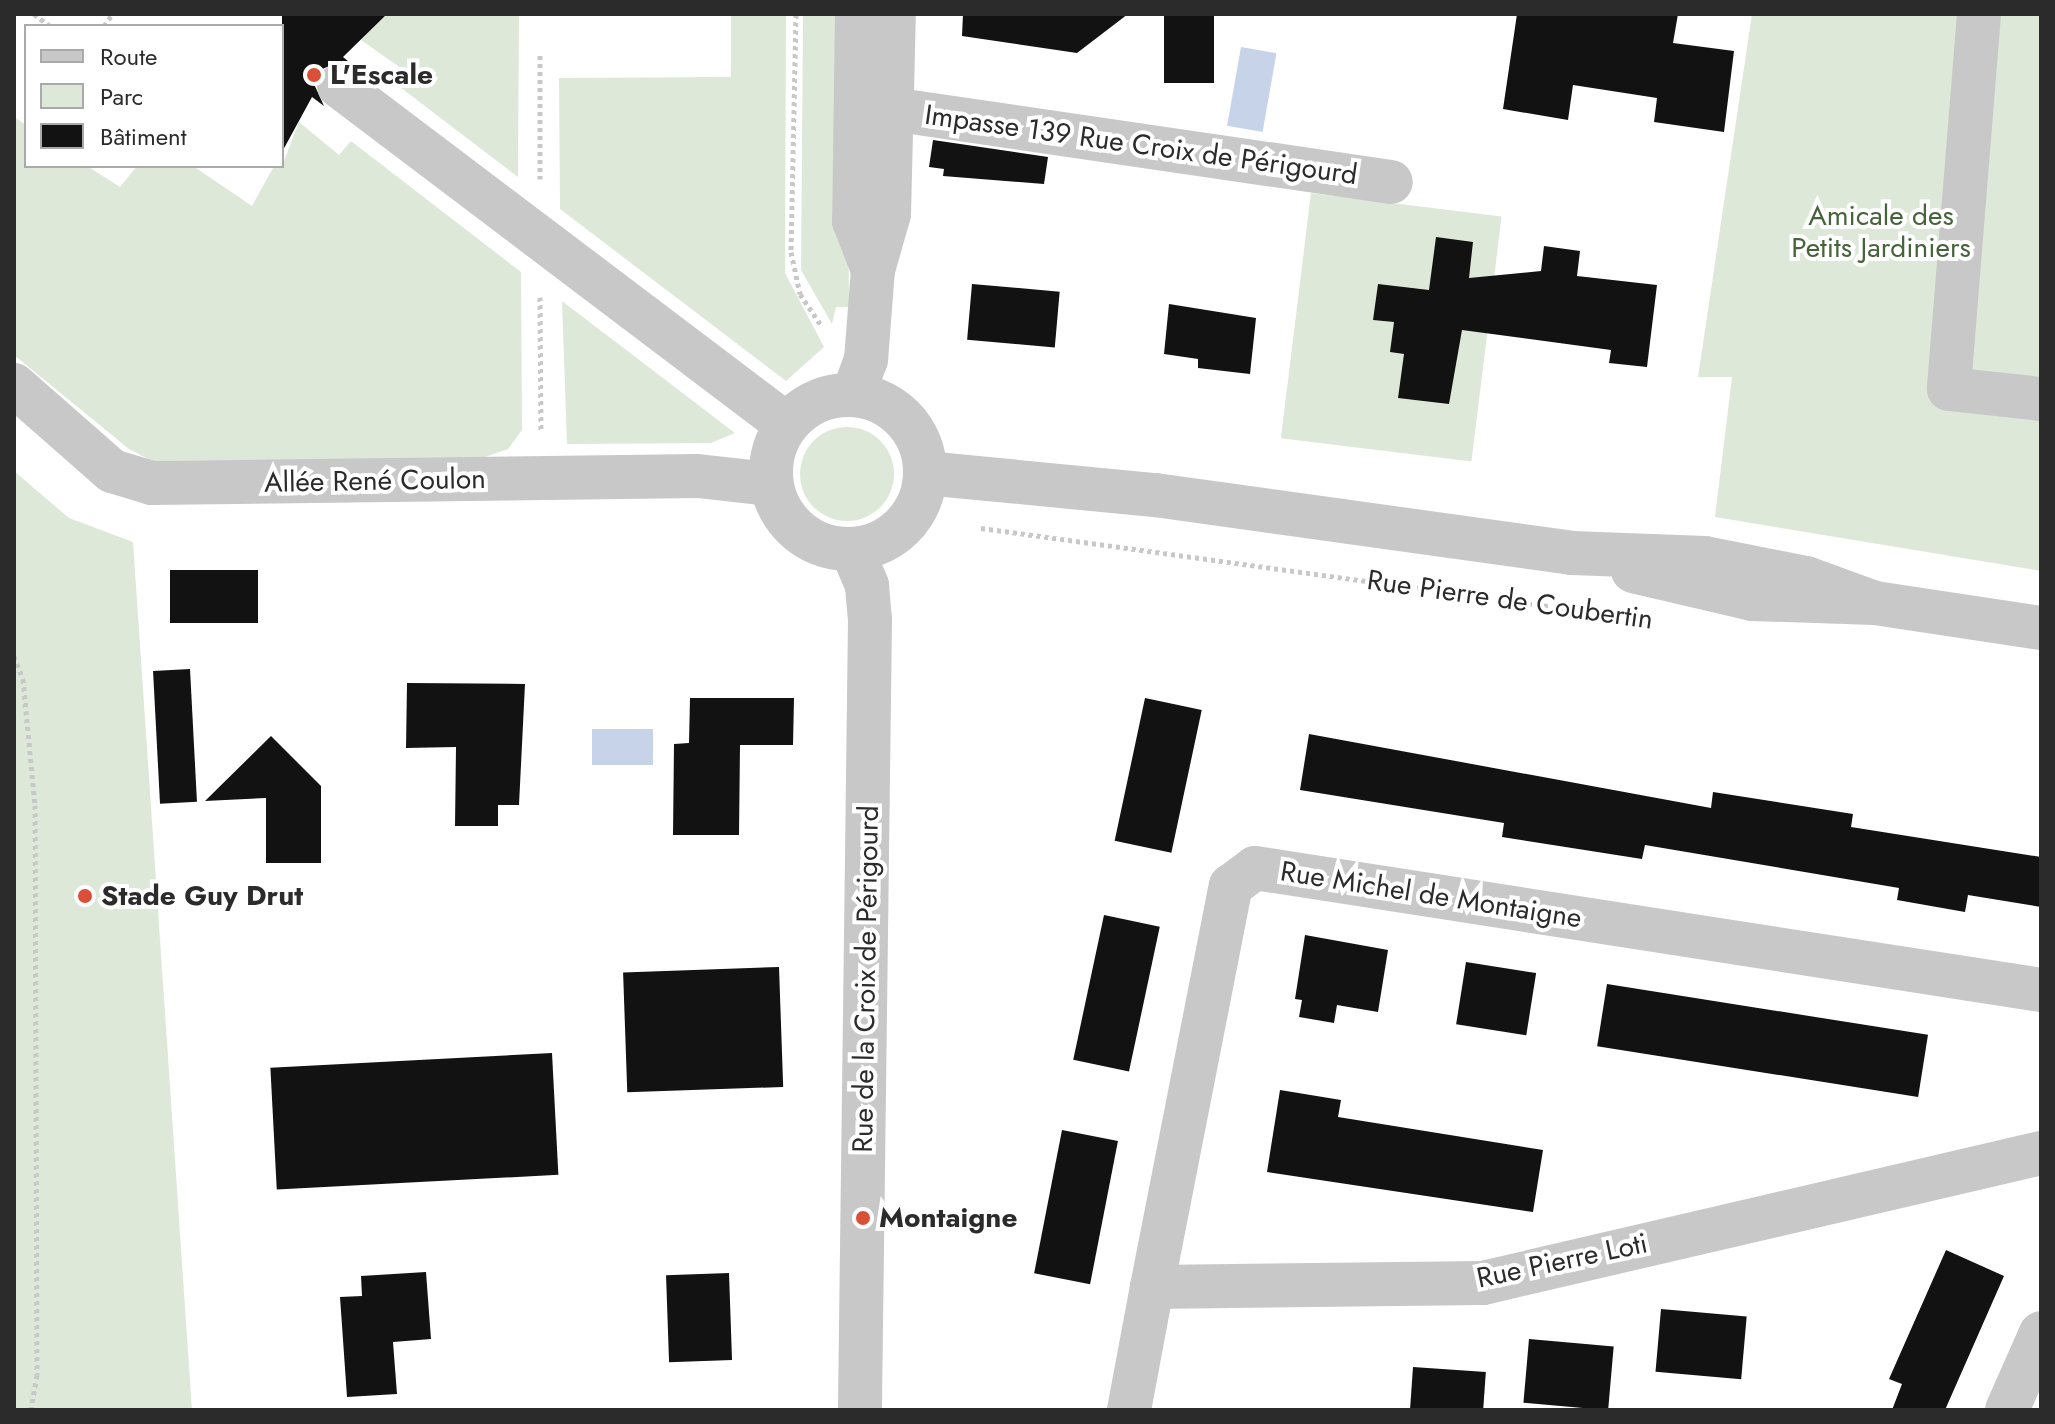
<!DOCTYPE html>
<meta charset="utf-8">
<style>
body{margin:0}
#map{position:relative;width:2055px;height:1424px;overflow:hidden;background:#fff;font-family:Jost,sans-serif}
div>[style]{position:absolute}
.green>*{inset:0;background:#dee8d9;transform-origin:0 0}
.round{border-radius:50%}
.water>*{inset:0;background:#c6d3e8;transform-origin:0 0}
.building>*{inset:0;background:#121212;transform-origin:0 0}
.path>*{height:5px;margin-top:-2.5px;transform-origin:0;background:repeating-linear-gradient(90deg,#c8c8c8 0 4px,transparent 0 8px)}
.minor>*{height:44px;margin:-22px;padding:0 22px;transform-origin:22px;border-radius:22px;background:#c8c8c8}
.minor>.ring{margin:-22px;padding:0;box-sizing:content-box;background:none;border:44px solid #c8c8c8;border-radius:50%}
.dots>*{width:22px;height:22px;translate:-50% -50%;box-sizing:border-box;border:4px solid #fff;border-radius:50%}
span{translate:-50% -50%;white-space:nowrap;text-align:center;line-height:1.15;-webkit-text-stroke:8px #fff;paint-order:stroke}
.poi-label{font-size:28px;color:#2b2b2b;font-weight:700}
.left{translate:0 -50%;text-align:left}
.street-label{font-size:28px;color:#2b2b2b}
.park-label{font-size:28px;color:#46633c}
.frame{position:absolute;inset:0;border:16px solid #2b2b2b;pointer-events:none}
.legend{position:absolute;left:24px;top:24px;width:260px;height:144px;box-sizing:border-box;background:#fff;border:2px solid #aaa;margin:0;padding:10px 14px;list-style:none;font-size:24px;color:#2b2b2b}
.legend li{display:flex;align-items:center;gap:16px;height:40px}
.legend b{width:40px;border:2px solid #aaa}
</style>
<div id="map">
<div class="green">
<div style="clip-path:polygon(387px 14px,519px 14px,518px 177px,396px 84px,405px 71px,361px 40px)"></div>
<div style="clip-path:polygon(731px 14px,786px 14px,785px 273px,824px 347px,786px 381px,560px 209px,559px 78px,731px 77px)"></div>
<div style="clip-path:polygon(803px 14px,846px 14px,849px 294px,849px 307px,836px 307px,832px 324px,801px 270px)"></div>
<div style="clip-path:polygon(1752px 14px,2041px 14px,2041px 571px,1715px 517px,1732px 377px,1698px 377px)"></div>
<div style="clip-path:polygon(14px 117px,26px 125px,26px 166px,87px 166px,120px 187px,137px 166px,193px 166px,252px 206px,274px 166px,282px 166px,299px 122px,339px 155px,351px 141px,521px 272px,522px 430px,508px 449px,479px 459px,152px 461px,129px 449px,14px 355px)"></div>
<div style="left:1311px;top:193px;width:192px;height:247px;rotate:7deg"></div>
<div style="clip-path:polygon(562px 301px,735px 433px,711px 443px,567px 444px)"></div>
<div class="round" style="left:800px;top:427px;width:94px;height:94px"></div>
<div style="clip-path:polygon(14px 471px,69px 518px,133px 542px,192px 1410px,14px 1410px)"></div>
</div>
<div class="water">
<div style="left:1241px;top:47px;width:36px;height:80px;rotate:10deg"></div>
<div style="left:653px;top:729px;width:36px;height:61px;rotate:90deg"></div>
</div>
<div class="building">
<div style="clip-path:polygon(282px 14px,387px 14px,343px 57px,354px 66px,341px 61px,320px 70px,314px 84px,324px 106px,312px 97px,282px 152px)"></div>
<div style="clip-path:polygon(963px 14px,1128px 14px,1077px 53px,962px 36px)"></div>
<div style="left:1164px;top:14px;width:50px;height:69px"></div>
<div style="clip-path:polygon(1517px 14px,1678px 14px,1673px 43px,1734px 51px,1724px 132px,1654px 122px,1657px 98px,1573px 85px,1568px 120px,1503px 109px)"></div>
<div style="clip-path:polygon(933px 140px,1048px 157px,1044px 184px,943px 176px,944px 169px,929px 167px)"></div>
<div style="clip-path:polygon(1436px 237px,1473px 242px,1469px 278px,1541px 271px,1544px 246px,1580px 251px,1577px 276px,1657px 285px,1647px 367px,1609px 363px,1611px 350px,1462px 330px,1449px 404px,1398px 398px,1404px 354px,1390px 352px,1394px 322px,1373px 320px,1378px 284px,1429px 290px)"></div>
<div style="left:972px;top:284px;width:88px;height:56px;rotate:5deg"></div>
<div style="clip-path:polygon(1169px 304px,1256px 318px,1250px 374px,1198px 368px,1198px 359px,1164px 354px)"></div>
<div style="left:258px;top:570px;width:53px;height:88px;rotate:90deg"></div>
<div style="left:190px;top:669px;width:133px;height:37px;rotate:87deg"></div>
<div style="clip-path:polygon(407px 683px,525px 684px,519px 805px,498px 805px,498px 826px,455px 826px,456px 747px,406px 748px)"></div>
<div style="clip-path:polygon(690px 698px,794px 698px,793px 745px,740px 745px,739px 835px,673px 835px,674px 744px,689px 743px)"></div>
<div style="left:1145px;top:698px;width:58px;height:146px;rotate:12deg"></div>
<div style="clip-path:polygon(1309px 734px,1711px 808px,1713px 792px,1853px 814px,1851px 827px,2041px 857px,2041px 907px,1968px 895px,1965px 912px,1897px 900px,1899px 888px,1645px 845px,1642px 859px,1502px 837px,1504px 823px,1300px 790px)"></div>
<div style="clip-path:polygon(271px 736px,321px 786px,321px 863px,266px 863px,266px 798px,205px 801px)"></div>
<div style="left:1104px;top:915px;width:57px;height:148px;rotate:12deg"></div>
<div style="clip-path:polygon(1305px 935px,1388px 950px,1378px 1012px,1337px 1005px,1334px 1023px,1299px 1017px,1302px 1000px,1295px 999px)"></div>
<div style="left:1466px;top:962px;width:71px;height:63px;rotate:9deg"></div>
<div style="left:779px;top:967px;width:120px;height:156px;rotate:88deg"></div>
<div style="left:1607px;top:984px;width:325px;height:63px;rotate:9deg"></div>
<div style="left:552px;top:1053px;width:122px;height:282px;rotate:87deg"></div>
<div style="clip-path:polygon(1280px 1090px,1341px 1100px,1338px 1117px,1543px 1150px,1533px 1212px,1267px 1172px)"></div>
<div style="left:1062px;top:1130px;width:57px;height:146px;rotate:11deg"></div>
<div style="clip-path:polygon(1946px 1250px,2004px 1276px,1945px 1410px,1892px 1410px,1902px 1384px,1889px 1379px)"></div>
<div style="clip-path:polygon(426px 1272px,431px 1339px,393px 1342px,397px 1394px,347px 1397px,340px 1297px,362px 1296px,361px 1276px)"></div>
<div style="left:729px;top:1273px;width:87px;height:63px;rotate:88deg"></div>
<div style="left:1661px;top:1309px;width:86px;height:63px;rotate:5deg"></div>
<div style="left:1529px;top:1339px;width:85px;height:64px;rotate:5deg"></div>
<div style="left:1413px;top:1367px;width:73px;height:43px;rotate:4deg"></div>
</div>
<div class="path">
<div style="left:34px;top:14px;width:20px;rotate:37deg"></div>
<div style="left:796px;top:14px;width:238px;rotate:91.2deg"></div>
<div style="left:791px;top:252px;width:43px;rotate:77.9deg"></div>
<div style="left:800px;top:294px;width:37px;rotate:56deg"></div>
<div style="left:104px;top:26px;width:12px;rotate:-55deg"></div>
<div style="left:540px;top:179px;width:127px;rotate:-90deg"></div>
<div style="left:540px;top:297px;width:134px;rotate:89.6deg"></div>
<div style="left:981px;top:528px;width:638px;rotate:7.84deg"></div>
<div style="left:14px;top:656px;width:25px;rotate:69deg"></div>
<div style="left:23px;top:679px;width:127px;rotate:84.6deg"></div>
<div style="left:35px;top:805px;width:570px;rotate:89.8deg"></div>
<div style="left:37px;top:1375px;width:36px;rotate:100deg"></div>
</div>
<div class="minor">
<div style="left:857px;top:14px;width:207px;rotate:90.8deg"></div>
<div style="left:854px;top:221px;width:53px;rotate:68.8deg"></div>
<div style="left:1979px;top:14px;width:376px;rotate:94.6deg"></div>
<div style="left:1949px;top:389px;width:93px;rotate:6.2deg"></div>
<div style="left:339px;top:86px;width:560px;rotate:37.09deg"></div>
<div style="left:891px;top:109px;width:505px;rotate:8.31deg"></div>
<div style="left:14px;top:385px;width:130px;rotate:41.3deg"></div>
<div style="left:112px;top:471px;width:42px;rotate:16.7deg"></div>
<div style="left:152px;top:483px;width:546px;rotate:-0.73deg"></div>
<div style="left:698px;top:476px;width:72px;rotate:6.3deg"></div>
<div class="ring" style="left:771px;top:395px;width:110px;height:110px"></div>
<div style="left:853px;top:395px;width:37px;rotate:-70deg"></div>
<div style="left:866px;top:360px;width:90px;rotate:-85.6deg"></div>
<div style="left:873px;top:270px;width:58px;rotate:-74.1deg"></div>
<div style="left:889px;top:214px;width:200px;rotate:-88.6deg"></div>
<div style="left:925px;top:473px;width:231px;rotate:5.5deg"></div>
<div style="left:1155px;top:495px;width:421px;rotate:7.9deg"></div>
<div style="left:1572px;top:553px;width:133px;rotate:2.2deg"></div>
<div style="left:1705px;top:558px;width:103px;rotate:11.2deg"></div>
<div style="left:1806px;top:578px;width:73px;rotate:19.9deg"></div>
<div style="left:852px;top:550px;width:39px;rotate:67deg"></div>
<div style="left:867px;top:586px;width:34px;rotate:85deg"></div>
<div style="left:870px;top:620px;width:790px;rotate:90.73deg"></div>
<div style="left:1633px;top:571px;width:122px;rotate:13.2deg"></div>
<div style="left:1752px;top:599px;width:123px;rotate:1.9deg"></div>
<div style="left:1875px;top:603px;width:168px;rotate:8.6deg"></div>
<div style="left:1152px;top:1287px;width:409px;rotate:-78.9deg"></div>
<div style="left:1231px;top:886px;width:30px;rotate:-37deg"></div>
<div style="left:1255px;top:868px;width:795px;rotate:8.82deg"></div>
<div style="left:1129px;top:1410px;width:125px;rotate:-79.4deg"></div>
<div style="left:1152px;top:1287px;width:331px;rotate:-0.7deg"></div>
<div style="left:1483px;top:1283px;width:573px;rotate:-13.11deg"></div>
<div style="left:2007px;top:1410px;width:84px;rotate:-66.2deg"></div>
</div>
<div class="dots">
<div style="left:314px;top:75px;background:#d94f37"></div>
<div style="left:85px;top:896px;background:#d94f37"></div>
<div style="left:863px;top:1218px;background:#d94f37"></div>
</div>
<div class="poi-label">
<span class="left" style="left:330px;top:75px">L'Escale</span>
<span class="left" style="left:101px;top:896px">Stade Guy Drut</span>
<span class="left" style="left:879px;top:1218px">Montaigne</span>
</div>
<div class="street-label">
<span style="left:1141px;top:145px;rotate:8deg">Impasse 139 Rue Croix de Périgourd</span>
<span style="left:375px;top:481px;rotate:-1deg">Allée René Coulon</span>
<span style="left:1510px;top:600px;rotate:8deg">Rue Pierre de Coubertin</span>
<span style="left:1431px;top:895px;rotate:9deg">Rue Michel de Montaigne</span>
<span style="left:866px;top:979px;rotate:-89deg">Rue de la Croix de Périgourd</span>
<span style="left:1562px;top:1261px;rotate:-12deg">Rue Pierre Loti</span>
</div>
<div class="park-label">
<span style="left:1881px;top:232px">Amicale des<br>Petits Jardiniers</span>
</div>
<div class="frame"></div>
<ul class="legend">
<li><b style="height:10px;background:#c8c8c8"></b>Route</li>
<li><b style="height:22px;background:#dee8d9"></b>Parc</li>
<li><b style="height:22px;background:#121212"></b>Bâtiment</li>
</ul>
</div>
